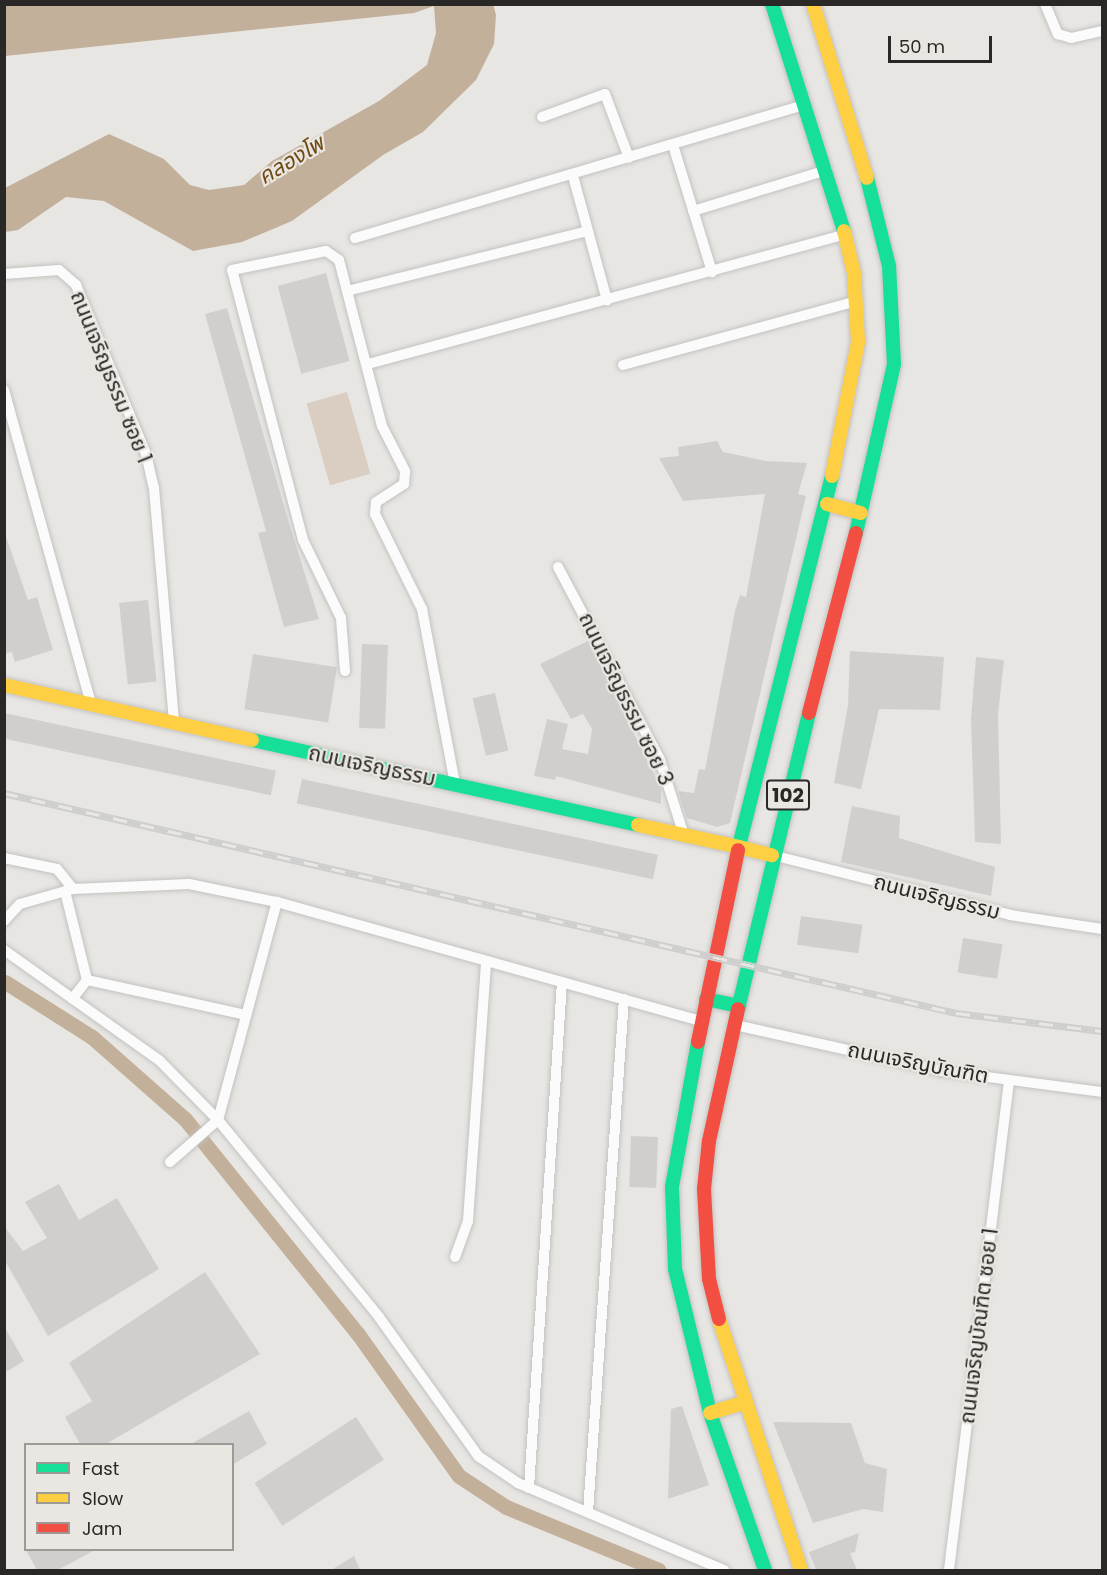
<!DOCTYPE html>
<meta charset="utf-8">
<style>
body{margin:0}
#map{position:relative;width:1107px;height:1575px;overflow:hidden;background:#e8e6e3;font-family:Poppins,"Noto Sans Thai",sans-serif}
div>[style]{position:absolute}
.green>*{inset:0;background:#d9cec1;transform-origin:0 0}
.water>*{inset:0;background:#c3b09a}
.canal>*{height:15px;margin:-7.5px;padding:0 7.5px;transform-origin:7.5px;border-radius:7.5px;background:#c3b09a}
.building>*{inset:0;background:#d1cfcd;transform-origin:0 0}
.roads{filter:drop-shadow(0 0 2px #c3c2c0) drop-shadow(0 0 2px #c3c2c0)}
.street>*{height:10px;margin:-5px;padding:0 5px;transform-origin:5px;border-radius:5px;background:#fcfbfb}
.fast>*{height:14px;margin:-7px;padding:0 7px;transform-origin:7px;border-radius:7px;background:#16e098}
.slow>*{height:14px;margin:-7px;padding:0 7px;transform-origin:7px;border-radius:7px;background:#ffcf43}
.jam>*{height:14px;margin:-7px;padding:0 7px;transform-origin:7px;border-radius:7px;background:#f24e42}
.rail>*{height:7px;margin-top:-3.5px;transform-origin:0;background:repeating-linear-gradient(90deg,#eae6e1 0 14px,#cecece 0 28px);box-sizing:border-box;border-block:2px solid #cecece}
span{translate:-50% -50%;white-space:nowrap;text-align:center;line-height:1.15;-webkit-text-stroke:4.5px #eae6e1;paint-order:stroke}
.shield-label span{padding:2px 4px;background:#eae6e1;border:2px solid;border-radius:4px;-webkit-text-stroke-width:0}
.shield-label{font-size:20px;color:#292826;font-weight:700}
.street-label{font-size:21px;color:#292826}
.water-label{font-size:22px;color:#6e4a15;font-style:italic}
.frame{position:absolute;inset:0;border:6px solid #292826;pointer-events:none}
.legend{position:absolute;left:24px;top:1443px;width:210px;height:108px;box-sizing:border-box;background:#eae6e1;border:2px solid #9d9a96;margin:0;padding:8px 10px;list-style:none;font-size:18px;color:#292826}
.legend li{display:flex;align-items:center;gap:12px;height:30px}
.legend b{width:30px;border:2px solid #9d9a96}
.scale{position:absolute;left:888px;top:36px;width:104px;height:27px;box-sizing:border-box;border:3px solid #292826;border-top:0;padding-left:8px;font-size:18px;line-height:21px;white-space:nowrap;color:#292826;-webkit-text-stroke:4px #eae6e1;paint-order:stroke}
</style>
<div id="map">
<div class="green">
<div style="left:347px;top:392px;width:85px;height:42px;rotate:74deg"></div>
</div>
<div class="water">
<div style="clip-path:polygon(5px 4px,493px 4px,496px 15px,494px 44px,476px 80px,423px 132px,383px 155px,292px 221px,242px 242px,193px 251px,104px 201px,66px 197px,18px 230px,5px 232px,5px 188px,109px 134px,164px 159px,190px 185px,209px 190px,244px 185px,272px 161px,379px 101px,427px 65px,436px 33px,434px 6px,414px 13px,5px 56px)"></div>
</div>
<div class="canal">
<div style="left:5px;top:982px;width:103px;rotate:32.3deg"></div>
<div style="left:92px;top:1037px;width:124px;rotate:41.4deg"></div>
<div style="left:185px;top:1119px;width:276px;rotate:51.2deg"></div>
<div style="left:358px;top:1334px;width:174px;rotate:54.6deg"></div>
<div style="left:459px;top:1476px;width:56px;rotate:33.4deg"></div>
<div style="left:506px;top:1507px;width:165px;rotate:22.4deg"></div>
</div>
<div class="building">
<div style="left:326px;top:273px;width:91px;height:50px;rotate:75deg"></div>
<div style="clip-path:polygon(227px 308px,288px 520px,319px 619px,284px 627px,258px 533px,266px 531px,205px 314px)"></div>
<div style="clip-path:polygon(717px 441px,723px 452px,766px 461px,807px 463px,798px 494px,806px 496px,730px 823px,717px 827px,687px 818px,678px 791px,694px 793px,699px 769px,705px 770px,735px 611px,740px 595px,746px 597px,765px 494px,683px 501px,659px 458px,679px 456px,678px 447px)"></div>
<div style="clip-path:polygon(4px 531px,28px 600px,37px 597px,53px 650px,15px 662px,12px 652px,4px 654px)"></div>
<div style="left:148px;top:600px;width:82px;height:29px;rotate:84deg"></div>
<div style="clip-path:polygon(588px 641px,661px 788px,661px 804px,556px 776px,555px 780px,534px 776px,547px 719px,568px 724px,562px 749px,588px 754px,592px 729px,583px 714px,571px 719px,540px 664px)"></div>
<div style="left:362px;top:644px;width:26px;height:84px;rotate:2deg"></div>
<div style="clip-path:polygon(850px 651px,944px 657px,940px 710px,879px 709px,861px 789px,834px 783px,848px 705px)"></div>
<div style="left:253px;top:654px;width:85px;height:56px;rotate:9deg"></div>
<div style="clip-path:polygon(976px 657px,1004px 660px,998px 715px,1001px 844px,975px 842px,971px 719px)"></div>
<div style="left:495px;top:693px;width:59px;height:23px;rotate:77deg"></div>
<div style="left:4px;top:713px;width:278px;height:25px;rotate:12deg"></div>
<div style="left:302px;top:779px;width:364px;height:25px;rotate:12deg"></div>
<div style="clip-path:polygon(852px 806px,900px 816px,899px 838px,995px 867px,991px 896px,841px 862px)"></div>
<div style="left:801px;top:916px;width:62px;height:29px;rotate:8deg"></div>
<div style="left:963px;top:938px;width:40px;height:35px;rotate:9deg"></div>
<div style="left:631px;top:1136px;width:27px;height:51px;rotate:2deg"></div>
<div style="clip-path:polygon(59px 1184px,79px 1220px,117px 1198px,159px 1269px,48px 1336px,4px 1259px,4px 1226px,23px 1251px,47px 1238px,25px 1202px)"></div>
<div style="clip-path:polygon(205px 1272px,260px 1354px,106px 1444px,80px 1444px,65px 1417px,92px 1401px,69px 1363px)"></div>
<div style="clip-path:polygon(4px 1326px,24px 1361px,4px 1373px)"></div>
<div style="clip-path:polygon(682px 1406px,709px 1485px,668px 1499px,671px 1409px)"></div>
<div style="clip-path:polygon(249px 1411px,267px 1444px,232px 1465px,232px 1444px,191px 1444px)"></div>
<div style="left:356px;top:1417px;width:51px;height:121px;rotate:57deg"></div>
<div style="clip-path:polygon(773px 1422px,851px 1423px,865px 1463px,887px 1469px,883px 1512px,863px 1509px,813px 1523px)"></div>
<div style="clip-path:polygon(859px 1533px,855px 1552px,850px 1553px,857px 1570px,816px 1570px,809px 1552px)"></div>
<div style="clip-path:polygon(26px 1550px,95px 1550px,58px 1570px,37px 1570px)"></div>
<div style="clip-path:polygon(354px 1556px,360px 1570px,331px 1570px)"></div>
</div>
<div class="roads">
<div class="street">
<div style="left:1045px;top:4px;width:33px;rotate:67deg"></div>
<div style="left:1058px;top:34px;width:14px;rotate:17deg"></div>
<div style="left:1071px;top:38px;width:32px;rotate:-13deg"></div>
<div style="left:542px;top:117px;width:67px;rotate:-20.1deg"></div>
<div style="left:605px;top:94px;width:68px;rotate:69.4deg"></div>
<div style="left:673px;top:145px;width:133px;rotate:72.9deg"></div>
<div style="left:573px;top:176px;width:129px;rotate:74.7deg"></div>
<div style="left:693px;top:211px;width:140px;rotate:-17deg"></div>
<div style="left:355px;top:238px;width:469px;rotate:-16.5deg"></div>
<div style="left:4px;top:274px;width:55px;rotate:-4.2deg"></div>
<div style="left:59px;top:270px;width:23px;rotate:41deg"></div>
<div style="left:76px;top:285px;width:183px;rotate:67.5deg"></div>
<div style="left:146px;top:454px;width:35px;rotate:77deg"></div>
<div style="left:154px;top:488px;width:235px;rotate:85.1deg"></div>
<div style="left:347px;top:291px;width:248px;rotate:-14deg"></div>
<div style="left:368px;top:364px;width:494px;rotate:-15.2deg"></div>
<div style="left:623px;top:365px;width:243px;rotate:-15.3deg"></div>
<div style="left:4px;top:390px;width:326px;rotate:74.5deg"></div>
<div style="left:558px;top:567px;width:218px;rotate:62.1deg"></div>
<div style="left:660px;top:760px;width:79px;rotate:72.3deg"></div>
<div style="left:345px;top:671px;width:53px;rotate:-94.3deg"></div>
<div style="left:341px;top:618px;width:87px;rotate:-116deg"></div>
<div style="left:303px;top:540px;width:279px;rotate:-104.7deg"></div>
<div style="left:232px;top:270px;width:96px;rotate:-11.4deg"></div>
<div style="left:326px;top:251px;width:16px;rotate:35deg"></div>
<div style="left:339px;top:260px;width:171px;rotate:75.5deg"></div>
<div style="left:382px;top:426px;width:51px;rotate:62.9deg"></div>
<div style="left:405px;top:471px;width:13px;rotate:94deg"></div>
<div style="left:404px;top:484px;width:33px;rotate:147deg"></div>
<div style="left:376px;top:502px;width:12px;rotate:95deg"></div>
<div style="left:375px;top:514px;width:106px;rotate:63.7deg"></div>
<div style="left:422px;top:609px;width:178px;rotate:79.3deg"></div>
<div style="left:772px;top:855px;width:245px;rotate:14.1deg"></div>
<div style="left:1010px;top:915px;width:93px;rotate:8.7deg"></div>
<div style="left:4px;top:858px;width:54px;rotate:11.7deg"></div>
<div style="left:57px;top:869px;width:26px;rotate:51deg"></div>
<div style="left:65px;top:891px;width:92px;rotate:76.1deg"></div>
<div style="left:87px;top:980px;width:24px;rotate:128deg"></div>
<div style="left:4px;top:921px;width:23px;rotate:-47deg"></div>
<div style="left:20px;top:904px;width:55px;rotate:-15.8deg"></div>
<div style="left:73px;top:889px;width:116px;rotate:-2.5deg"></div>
<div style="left:189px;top:884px;width:90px;rotate:11.6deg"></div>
<div style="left:277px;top:902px;width:440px;rotate:15.7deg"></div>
<div style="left:4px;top:950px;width:191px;rotate:35.4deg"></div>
<div style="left:160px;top:1061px;width:83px;rotate:45.5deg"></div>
<div style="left:218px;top:1120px;width:254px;rotate:50.7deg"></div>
<div style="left:379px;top:1317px;width:171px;rotate:54.5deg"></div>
<div style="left:478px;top:1456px;width:48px;rotate:34deg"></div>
<div style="left:518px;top:1483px;width:224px;rotate:22.9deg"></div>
<div style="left:87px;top:980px;width:163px;rotate:12.4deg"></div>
<div style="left:735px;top:1025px;width:212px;rotate:12.5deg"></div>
<div style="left:942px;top:1071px;width:161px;rotate:7.5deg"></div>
<div style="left:170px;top:1162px;width:64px;rotate:-41.2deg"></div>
<div style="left:218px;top:1120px;width:226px;rotate:-74.9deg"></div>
<div style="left:455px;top:1257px;width:38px;rotate:-70deg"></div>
<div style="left:468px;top:1221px;width:261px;rotate:-86deg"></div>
<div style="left:529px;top:1488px;width:507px;rotate:-86.27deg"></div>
<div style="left:588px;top:1512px;width:514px;rotate:-85.99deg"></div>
<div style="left:949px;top:1570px;width:493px;rotate:-83deg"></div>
</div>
<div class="fast">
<div style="left:772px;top:4px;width:238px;rotate:72.4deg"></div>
<div style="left:856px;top:533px;width:173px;rotate:-77.3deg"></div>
<div style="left:894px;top:364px;width:98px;rotate:-92.9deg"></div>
<div style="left:889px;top:266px;width:91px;rotate:-104deg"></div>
<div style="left:252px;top:740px;width:395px;rotate:12.4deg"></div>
<div style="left:738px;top:850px;width:386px;rotate:-75.9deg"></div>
<div style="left:706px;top:999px;width:34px;rotate:12deg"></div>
<div style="left:738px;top:1009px;width:304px;rotate:-76.5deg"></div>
<div style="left:698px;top:1042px;width:147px;rotate:100.2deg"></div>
<div style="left:672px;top:1187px;width:82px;rotate:87.9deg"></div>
<div style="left:675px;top:1269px;width:148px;rotate:76.3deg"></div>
<div style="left:710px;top:1413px;width:166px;rotate:70.7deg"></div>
</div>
<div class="slow">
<div style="left:813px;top:4px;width:182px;rotate:72.8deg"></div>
<div style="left:832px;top:476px;width:136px;rotate:-79deg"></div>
<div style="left:858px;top:342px;width:69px;rotate:-93.3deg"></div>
<div style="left:854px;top:273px;width:43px;rotate:-103.4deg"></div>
<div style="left:827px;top:504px;width:35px;rotate:15deg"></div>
<div style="left:4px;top:685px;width:254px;rotate:12.5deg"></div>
<div style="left:638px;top:825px;width:103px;rotate:12.3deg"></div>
<div style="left:739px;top:847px;width:34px;rotate:14deg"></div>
<div style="left:719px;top:1319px;width:264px;rotate:71.9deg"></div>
<div style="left:710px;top:1413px;width:34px;rotate:-17deg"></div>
</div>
<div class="jam">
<div style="left:809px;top:713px;width:186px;rotate:-75.4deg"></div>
<div style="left:698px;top:1042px;width:196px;rotate:-78.2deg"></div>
<div style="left:719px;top:1319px;width:41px;rotate:-104deg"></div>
<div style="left:709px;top:1279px;width:90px;rotate:-93.2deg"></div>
<div style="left:704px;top:1189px;width:48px;rotate:-84.1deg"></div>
<div style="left:709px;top:1141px;width:135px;rotate:-77.6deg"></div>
</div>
</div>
<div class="rail">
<div style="left:4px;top:793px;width:977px;rotate:13.01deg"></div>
<div style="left:956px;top:1013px;width:147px;rotate:7deg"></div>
</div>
<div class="shield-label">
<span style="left:788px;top:795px">102</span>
</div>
<div class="street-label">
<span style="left:111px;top:377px;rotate:68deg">ถนนเจริญธรรม ซอย 1</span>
<span style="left:626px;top:699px;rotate:64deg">ถนนเจริญธรรม ซอย 3</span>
<span style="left:372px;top:766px;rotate:12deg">ถนนเจริญธรรม</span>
<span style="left:937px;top:897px;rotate:14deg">ถนนเจริญธรรม</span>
<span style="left:918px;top:1063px;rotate:11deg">ถนนเจริญบัณฑิต</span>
<span style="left:979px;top:1326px;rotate:-83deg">ถนนเจริญบัณฑิต ซอย 1</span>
</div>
<div class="water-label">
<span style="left:291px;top:160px;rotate:-31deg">คลองโพ</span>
</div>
<div class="frame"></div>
<ul class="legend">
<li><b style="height:8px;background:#16e098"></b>Fast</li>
<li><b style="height:8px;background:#ffcf43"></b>Slow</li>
<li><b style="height:8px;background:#f24e42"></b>Jam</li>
</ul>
<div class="scale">50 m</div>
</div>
